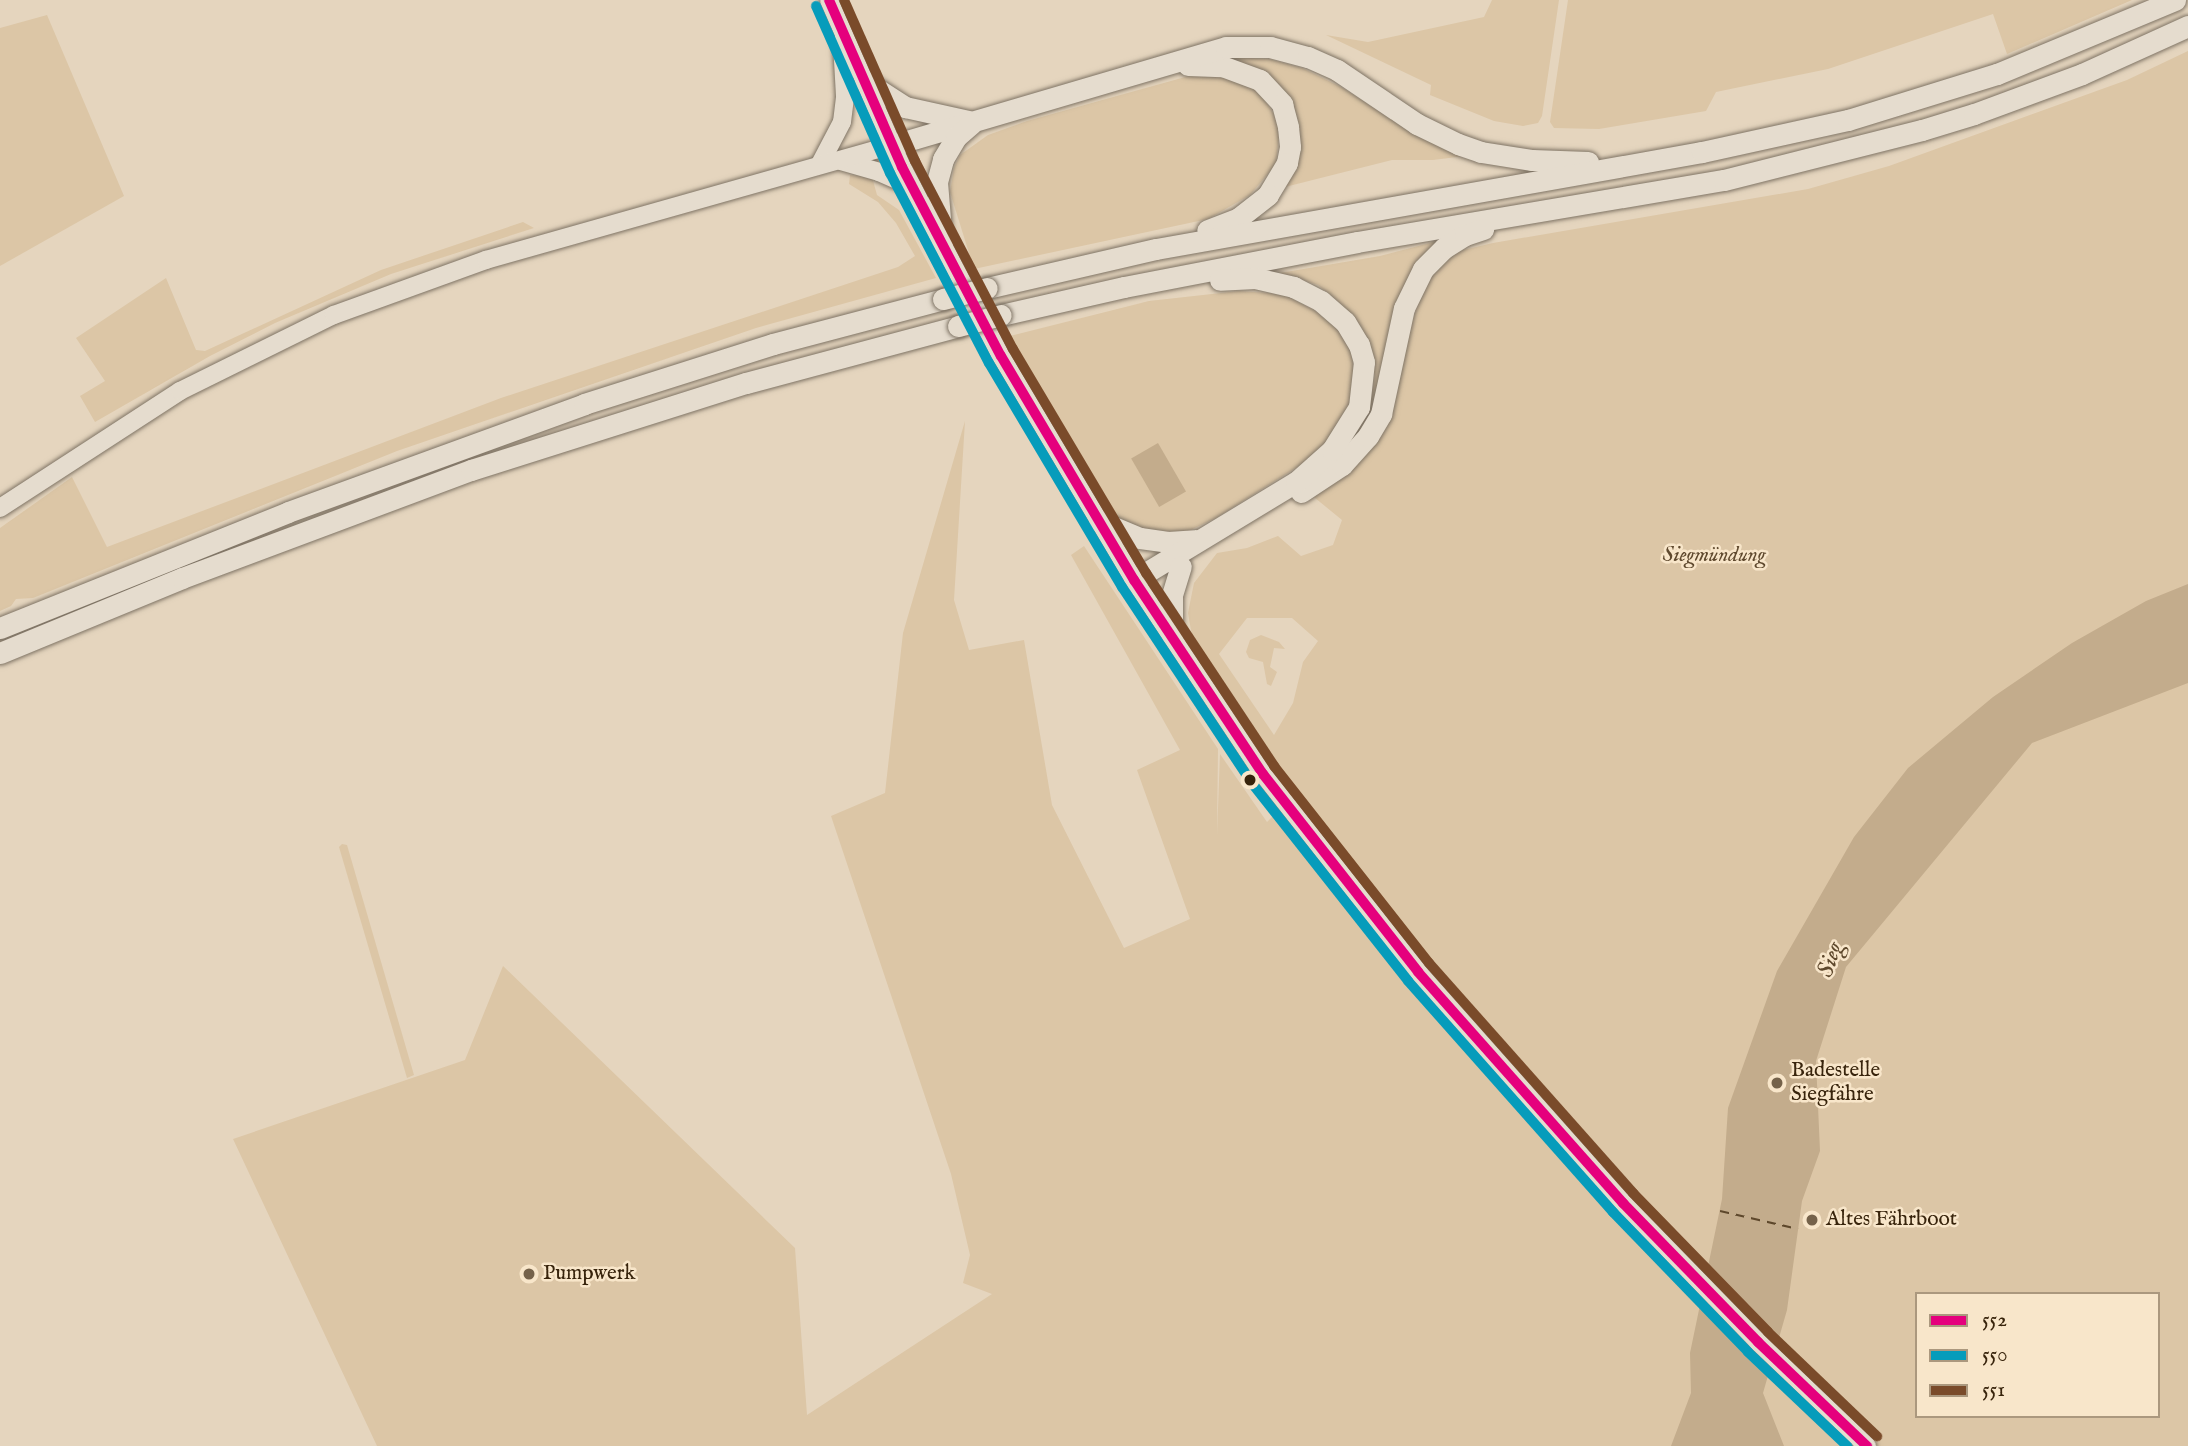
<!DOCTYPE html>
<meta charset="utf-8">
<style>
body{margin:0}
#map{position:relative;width:2188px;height:1446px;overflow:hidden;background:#e5d5be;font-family:"IM FELL English",serif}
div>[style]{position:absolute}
.green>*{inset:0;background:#dcc6a6}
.water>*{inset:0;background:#c3ac8c;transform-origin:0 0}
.pier>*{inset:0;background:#e5d5be}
.ferry>*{height:2px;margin-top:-1px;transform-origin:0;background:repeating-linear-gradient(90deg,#5e482c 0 9px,transparent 0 16px)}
.roads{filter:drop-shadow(0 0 2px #7e7364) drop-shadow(0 0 2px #7e7364)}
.major>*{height:18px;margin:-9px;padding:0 9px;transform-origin:9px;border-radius:9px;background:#e5dcce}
.highway>*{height:21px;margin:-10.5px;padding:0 10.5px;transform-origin:10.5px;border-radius:10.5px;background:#e5dcce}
.bridges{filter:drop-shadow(0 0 2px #7e7364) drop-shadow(0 0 2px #7e7364)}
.highway-bridge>*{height:21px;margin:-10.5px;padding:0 10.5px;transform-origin:10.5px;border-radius:10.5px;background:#e5dcce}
.bus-1>*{height:10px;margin:-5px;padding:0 5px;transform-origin:5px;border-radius:5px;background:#e5007d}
.bus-2>*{height:10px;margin:-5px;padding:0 5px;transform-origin:5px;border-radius:5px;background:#069cbb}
.bus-3>*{height:10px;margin:-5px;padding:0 5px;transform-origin:5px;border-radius:5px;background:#7a4b2a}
.dots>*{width:19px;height:19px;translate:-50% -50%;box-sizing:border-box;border:4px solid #f8e6ca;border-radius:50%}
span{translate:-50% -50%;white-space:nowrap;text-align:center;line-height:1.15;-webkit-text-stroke:5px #f8e6ca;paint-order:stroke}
.park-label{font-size:21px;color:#5f492e;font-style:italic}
.poi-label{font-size:21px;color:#38240c}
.left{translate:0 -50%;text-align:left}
.water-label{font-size:23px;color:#5e482c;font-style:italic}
.legend{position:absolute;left:1915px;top:1292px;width:245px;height:126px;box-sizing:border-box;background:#f8e6ca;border:2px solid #ab987e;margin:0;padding:9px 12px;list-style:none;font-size:21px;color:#38240c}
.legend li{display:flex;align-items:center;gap:14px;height:35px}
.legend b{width:35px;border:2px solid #ab987e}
</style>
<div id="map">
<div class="green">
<div style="clip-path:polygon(1492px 0,1559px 0,1542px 116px,1538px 123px,1523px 126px,1494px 121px,1430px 95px,1431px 85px,1326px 35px,1368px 42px,1484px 17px)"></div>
<div style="clip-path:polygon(1568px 0,2132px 0,2007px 54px,1993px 14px,1828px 69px,1716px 92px,1706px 111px,1599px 129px,1554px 128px,1550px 122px)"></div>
<div style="clip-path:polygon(47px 15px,124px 196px,0 266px,0 28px)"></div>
<div style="clip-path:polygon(evenodd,2188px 51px,2188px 1446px,377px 1446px,233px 1139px,465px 1060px,503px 966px,795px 1248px,807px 1415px,992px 1294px,963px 1283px,970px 1255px,951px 1174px,831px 816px,885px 793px,903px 633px,965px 421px,954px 600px,969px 650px,1024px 640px,1052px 805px,1124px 948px,1190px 919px,1137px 770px,1180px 750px,1071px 555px,1084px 546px,1218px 749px,1217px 835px,1220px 754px,1267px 822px,1298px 791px,1261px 746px,1250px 720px,1223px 688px,1192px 636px,1188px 613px,1194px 583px,1217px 553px,1247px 548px,1278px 536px,1301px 556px,1333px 545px,1342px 520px,1309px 493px,1338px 475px,1405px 348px,1419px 299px,1435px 269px,1459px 251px,1493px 243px,1808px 189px,1889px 166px,2127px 80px,2188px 51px,1247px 618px,1292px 618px,1318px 641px,1303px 662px,1293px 703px,1274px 735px,1219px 654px,1247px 618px,2188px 51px,1917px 1294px,2158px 1294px,2158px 1416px,1917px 1416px,1917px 1294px)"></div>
<div style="clip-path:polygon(1233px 57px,1269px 59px,1302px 68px,1341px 87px,1412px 132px,1465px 156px,1433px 160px,1392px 160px,1281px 188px,1293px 123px)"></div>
<div style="clip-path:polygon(1216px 73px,1241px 80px,1261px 94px,1280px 124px,1276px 164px,1250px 195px,1208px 219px,974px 269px,950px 192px,954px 168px,960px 155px,988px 135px,1027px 121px,1196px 74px)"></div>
<div style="clip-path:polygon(850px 175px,872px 177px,877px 195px,899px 210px,936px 278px,756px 328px,397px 451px,33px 598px,16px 599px,11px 606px,0 611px,0 528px,72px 477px,107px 547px,501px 398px,898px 267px,915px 256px,896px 223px,878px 202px,849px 184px)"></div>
<div style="clip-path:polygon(523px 222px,534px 228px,391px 274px,275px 323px,210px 356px,95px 422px,80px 396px,105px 381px,76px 338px,166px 278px,196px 350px,205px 351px,381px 270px)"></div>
<div style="clip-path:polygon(1445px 239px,1380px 382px,1370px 406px,1375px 376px,1362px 328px,1341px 304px,1318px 285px,1280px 273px,1380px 256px)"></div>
<div style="clip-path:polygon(1239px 291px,1283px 294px,1334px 321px,1352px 353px,1355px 392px,1333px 440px,1310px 459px,1216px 518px,1182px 534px,1137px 530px,1111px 516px,1006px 337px,1149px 301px)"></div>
<div style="clip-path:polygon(1261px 635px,1279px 642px,1285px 649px,1274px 648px,1270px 667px,1277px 672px,1271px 686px,1267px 684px,1263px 662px,1249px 658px,1246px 652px,1250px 640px)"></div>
<div style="clip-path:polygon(342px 844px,347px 845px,414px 1075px,407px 1078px,339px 847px)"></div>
</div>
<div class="water">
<div style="left:1158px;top:443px;width:56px;height:31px;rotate:60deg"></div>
<div style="clip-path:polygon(2188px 584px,2188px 683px,2032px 743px,1846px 967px,1816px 1061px,1820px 1151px,1802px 1201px,1787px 1310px,1763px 1393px,1784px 1446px,1671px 1446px,1691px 1393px,1690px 1353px,1722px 1199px,1728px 1108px,1777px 971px,1854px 837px,1908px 768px,1993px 697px,2072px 643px,2146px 601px)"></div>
</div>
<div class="pier">
<div style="clip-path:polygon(1706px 1266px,1782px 1342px,1772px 1378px,1697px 1304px)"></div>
</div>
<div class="ferry">
<div style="left:1720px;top:1211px;width:80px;rotate:13deg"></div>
</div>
<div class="roads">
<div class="major">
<div style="left:829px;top:0;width:182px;rotate:66.4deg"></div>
<div style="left:902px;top:167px;width:213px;rotate:62.4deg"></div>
<div style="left:1001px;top:356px;width:261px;rotate:59.3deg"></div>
<div style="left:1134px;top:580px;width:233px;rotate:56.4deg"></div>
<div style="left:1263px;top:774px;width:251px;rotate:51.9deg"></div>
<div style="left:1418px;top:972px;width:309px;rotate:48.4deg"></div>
<div style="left:1623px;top:1203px;width:194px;rotate:45.8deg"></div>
<div style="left:1758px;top:1342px;width:151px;rotate:43.7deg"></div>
<div style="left:841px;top:161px;width:40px;rotate:16deg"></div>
<div style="left:879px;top:172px;width:36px;rotate:24deg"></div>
<div style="left:820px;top:164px;width:47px;rotate:-62.4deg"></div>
<div style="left:842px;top:122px;width:26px;rotate:-83deg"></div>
<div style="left:845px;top:96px;width:54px;rotate:-93.2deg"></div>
<div style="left:0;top:508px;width:215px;rotate:-33deg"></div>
<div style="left:180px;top:391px;width:172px;rotate:-26.3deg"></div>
<div style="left:334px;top:315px;width:162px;rotate:-19.9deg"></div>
<div style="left:486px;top:260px;width:423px;rotate:-15.8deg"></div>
</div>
<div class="highway">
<div style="left:1188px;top:65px;width:34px;rotate:2deg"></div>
<div style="left:1222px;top:66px;width:40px;rotate:20.2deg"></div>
<div style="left:1260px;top:80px;width:33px;rotate:47deg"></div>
<div style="left:1282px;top:104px;width:24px;rotate:75deg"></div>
<div style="left:1288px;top:127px;width:20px;rotate:84deg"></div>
<div style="left:1290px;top:147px;width:16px;rotate:101deg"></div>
<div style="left:1287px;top:163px;width:37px;rotate:121deg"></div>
<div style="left:1268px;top:195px;width:37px;rotate:142deg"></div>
<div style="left:1239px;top:218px;width:34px;rotate:159deg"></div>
<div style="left:865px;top:81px;width:48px;rotate:33deg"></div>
<div style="left:905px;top:107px;width:65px;rotate:12.5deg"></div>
<div style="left:893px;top:145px;width:347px;rotate:-16.4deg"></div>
<div style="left:1226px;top:47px;width:44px"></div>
<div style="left:1270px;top:47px;width:39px;rotate:15deg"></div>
<div style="left:1308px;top:57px;width:32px;rotate:24deg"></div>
<div style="left:1337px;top:70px;width:97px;rotate:34deg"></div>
<div style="left:1417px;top:124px;width:46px;rotate:26deg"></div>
<div style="left:1458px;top:144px;width:24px;rotate:19deg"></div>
<div style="left:1481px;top:152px;width:52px;rotate:8.9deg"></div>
<div style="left:1532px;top:160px;width:56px;rotate:2deg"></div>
<div style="left:942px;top:243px;width:61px;rotate:-94.7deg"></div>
<div style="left:937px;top:182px;width:24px;rotate:-75deg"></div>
<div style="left:943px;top:159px;width:26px;rotate:-59deg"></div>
<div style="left:956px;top:137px;width:21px;rotate:-41deg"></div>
<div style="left:987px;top:288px;width:173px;rotate:-13deg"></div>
<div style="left:1156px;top:249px;width:555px;rotate:-10.07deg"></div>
<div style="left:1702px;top:152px;width:149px;rotate:-12.4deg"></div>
<div style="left:1848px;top:120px;width:156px;rotate:-17.2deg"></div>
<div style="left:1997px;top:74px;width:193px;rotate:-22.6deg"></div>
<div style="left:1001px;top:315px;width:126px;rotate:-12.8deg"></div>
<div style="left:1124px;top:287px;width:237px;rotate:-10.9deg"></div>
<div style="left:1357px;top:242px;width:372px;rotate:-9.6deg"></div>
<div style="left:1724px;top:180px;width:204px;rotate:-14.2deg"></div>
<div style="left:1922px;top:130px;width:54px;rotate:-17.1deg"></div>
<div style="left:1974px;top:114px;width:115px;rotate:-20.3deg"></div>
<div style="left:2082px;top:74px;width:116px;rotate:-24.4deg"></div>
<div style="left:1301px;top:492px;width:49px;rotate:-33.4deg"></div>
<div style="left:1342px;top:465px;width:39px;rotate:-48deg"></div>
<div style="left:1368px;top:436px;width:26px;rotate:-59deg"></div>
<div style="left:1381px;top:414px;width:108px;rotate:-77.8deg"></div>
<div style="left:1404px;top:308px;width:43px;rotate:-64deg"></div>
<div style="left:1423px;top:269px;width:30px;rotate:-45deg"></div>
<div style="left:1444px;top:248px;width:25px;rotate:-32deg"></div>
<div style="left:1465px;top:235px;width:19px;rotate:-18deg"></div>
<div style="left:1099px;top:521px;width:44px;rotate:22.5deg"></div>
<div style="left:1140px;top:538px;width:28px;rotate:8deg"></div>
<div style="left:1168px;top:542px;width:27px;rotate:-4deg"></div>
<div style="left:1134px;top:580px;width:189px;rotate:-31.2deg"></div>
<div style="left:1296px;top:482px;width:48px;rotate:-41.6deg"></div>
<div style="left:1332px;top:450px;width:51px;rotate:-57.9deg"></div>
<div style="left:1359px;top:407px;width:45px;rotate:-83.7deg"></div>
<div style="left:1364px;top:362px;width:18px;rotate:-106deg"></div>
<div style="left:1359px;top:345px;width:27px;rotate:-121deg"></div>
<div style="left:1345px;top:322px;width:32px;rotate:-139deg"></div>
<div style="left:1321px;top:301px;width:30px;rotate:-153deg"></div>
<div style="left:1294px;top:287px;width:40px;rotate:-167deg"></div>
<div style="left:1255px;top:278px;width:35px;rotate:177deg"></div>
<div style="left:0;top:628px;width:310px;rotate:-21.9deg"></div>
<div style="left:288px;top:512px;width:315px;rotate:-20deg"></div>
<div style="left:584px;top:404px;width:198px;rotate:-17.6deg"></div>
<div style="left:773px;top:344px;width:176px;rotate:-14.8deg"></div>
<div style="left:1172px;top:635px;width:40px;rotate:-90deg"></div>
<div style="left:1172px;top:595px;width:30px;rotate:-73deg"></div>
<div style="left:0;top:653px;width:197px;rotate:-22.4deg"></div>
<div style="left:182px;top:578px;width:309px;rotate:-20.5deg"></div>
<div style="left:471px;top:470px;width:288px;rotate:-17.6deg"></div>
<div style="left:746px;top:383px;width:220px;rotate:-15deg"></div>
</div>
</div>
<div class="bridges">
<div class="highway-bridge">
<div style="left:943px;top:299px;width:45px;rotate:-14deg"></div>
<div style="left:958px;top:326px;width:44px;rotate:-14.3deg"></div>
</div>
</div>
<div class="bus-1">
<div style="left:829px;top:0;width:182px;rotate:66.4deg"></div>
<div style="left:902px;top:167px;width:213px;rotate:62.4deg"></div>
<div style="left:1001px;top:356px;width:261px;rotate:59.3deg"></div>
<div style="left:1134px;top:580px;width:233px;rotate:56.4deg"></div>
<div style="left:1263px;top:774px;width:251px;rotate:51.9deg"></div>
<div style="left:1418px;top:972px;width:309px;rotate:48.4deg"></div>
<div style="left:1623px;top:1203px;width:194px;rotate:45.8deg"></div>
<div style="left:1758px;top:1342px;width:151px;rotate:43.7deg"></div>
</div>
<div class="bus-2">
<div style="left:816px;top:6px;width:183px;rotate:66.1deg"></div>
<div style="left:890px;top:173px;width:214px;rotate:62.5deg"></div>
<div style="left:989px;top:363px;width:261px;rotate:59.3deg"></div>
<div style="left:1122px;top:587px;width:234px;rotate:56.5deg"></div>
<div style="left:1251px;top:782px;width:253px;rotate:51.7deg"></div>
<div style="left:1408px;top:981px;width:309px;rotate:48.4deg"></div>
<div style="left:1613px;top:1212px;width:194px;rotate:46deg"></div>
<div style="left:1748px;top:1352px;width:137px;rotate:43.5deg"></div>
</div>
<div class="bus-3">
<div style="left:844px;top:0;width:176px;rotate:66.2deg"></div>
<div style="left:915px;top:161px;width:212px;rotate:62.5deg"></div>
<div style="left:1013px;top:349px;width:261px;rotate:59.3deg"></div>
<div style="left:1146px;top:573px;width:232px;rotate:56.4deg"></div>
<div style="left:1274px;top:766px;width:251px;rotate:51.8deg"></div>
<div style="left:1429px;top:963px;width:307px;rotate:48.4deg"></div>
<div style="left:1633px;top:1193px;width:194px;rotate:45.8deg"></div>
<div style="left:1768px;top:1332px;width:151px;rotate:43.7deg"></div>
</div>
<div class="dots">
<div style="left:1250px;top:780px;background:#38240c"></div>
<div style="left:1777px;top:1083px;background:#75624a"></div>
<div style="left:1812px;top:1220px;background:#75624a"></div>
<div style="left:529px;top:1274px;background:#75624a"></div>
</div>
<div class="park-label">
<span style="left:1714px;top:556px">Siegmündung</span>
</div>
<div class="poi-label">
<span class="left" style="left:1791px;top:1083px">Badestelle<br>Siegfähre</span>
<span class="left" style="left:1826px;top:1220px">Altes Fährboot</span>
<span class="left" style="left:543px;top:1274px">Pumpwerk</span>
</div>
<div class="water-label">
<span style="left:1831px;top:960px;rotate:-71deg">Sieg</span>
</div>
<ul class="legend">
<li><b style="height:9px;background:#e5007d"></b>552</li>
<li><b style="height:9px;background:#069cbb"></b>550</li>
<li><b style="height:9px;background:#7a4b2a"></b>551</li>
</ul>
</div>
